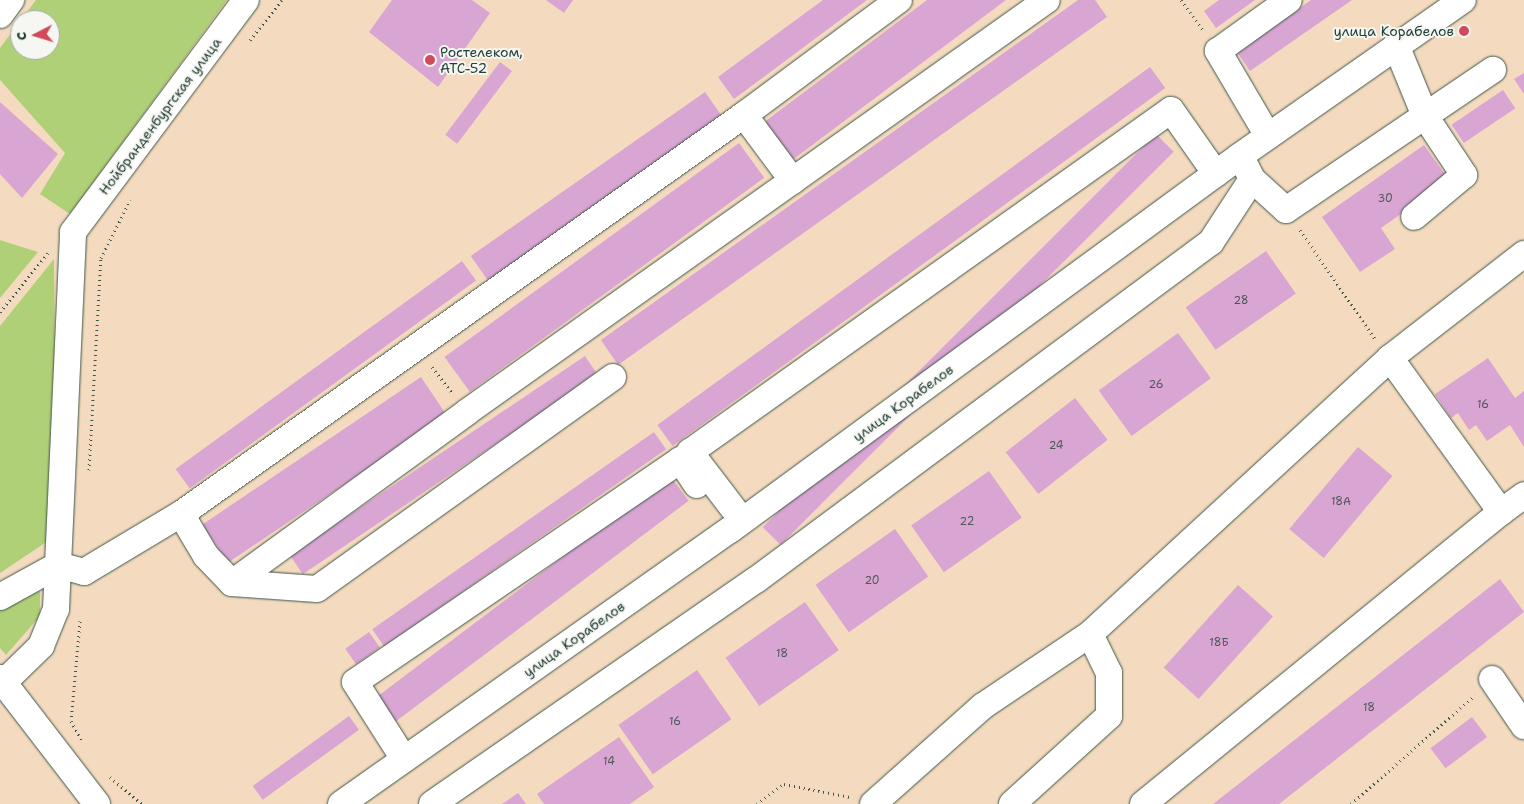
<!DOCTYPE html>
<meta charset="utf-8">
<style>
body{margin:0}
#map{position:relative;width:1524px;height:804px;overflow:hidden;background:#f4dbbf;font-family:"Shantell Sans",sans-serif}
div>[style]{position:absolute}
.green>*{inset:0;background:#b0d078}
.building>*{inset:0;background:#d9a5d3;transform-origin:0 0}
.path>*{height:3px;margin-top:-1.5px;transform-origin:0;background:repeating-linear-gradient(90deg,#3f5549 0 1px,transparent 0 5px)}
.roads{filter:drop-shadow(0 0 1px #3f5549) drop-shadow(0 0 1px #3f5549)}
.minor>*{height:26px;margin:-13px;padding:0 13px;transform-origin:13px;border-radius:13px;background:#fff}
.dots>*{width:14px;height:14px;translate:-50% -50%;box-sizing:border-box;border:2px solid #f6f6f2;border-radius:50%}
span{translate:-50% -50%;white-space:nowrap;text-align:center;line-height:1.15;-webkit-text-stroke:4px #f6f6f2;paint-order:stroke}
.number-label{font-size:11px;color:#4e575c}
.number-label span{-webkit-text-stroke-width:0}
.poi-label{font-size:14px;color:#1f3d34}
.right{translate:-100% -50%;text-align:right}
.left{translate:0 -50%;text-align:left}
.street-label{font-size:14px;color:#1f3d34}
.north{position:absolute;left:10px;top:10px;width:50px;height:50px;box-sizing:border-box;background:#f6f6f2;border:1px solid #a0aca6;border-radius:50%;rotate:265deg;font-size:14px;font-weight:700;line-height:20px;text-align:center;color:#1f3d34}
.north::after{content:'';display:block;margin:auto;width:18px;height:22px;background:#d1495b;clip-path:polygon(50% 0,100% 100%,50% 72%,0 100%)}
</style>
<div id="map">
<div class="green">
<div style="clip-path:polygon(36px 0,227px 0,70px 214px,40px 194px,65px 153px,0 80px,0 48px,20px 21px,20px 50px,50px 50px,50px 20px,21px 20px)"></div>
<div style="clip-path:polygon(0 240px,38px 252px,0 298px)"></div>
<div style="clip-path:polygon(54px 259px,55px 374px,51px 539px,0 573px,0 326px)"></div>
<div style="clip-path:polygon(40px 591px,40px 616px,6px 655px,0 648px,0 610px)"></div>
</div>
<div class="building">
<div style="clip-path:polygon(392px 0,472px 0,490px 13px,438px 87px,369px 32px)"></div>
<div style="clip-path:polygon(546px 0,573px 0,564px 13px)"></div>
<div style="clip-path:polygon(823px 0,867px 0,734px 99px,718px 77px)"></div>
<div style="clip-path:polygon(927px 0,1006px 0,791px 161px,763px 123px)"></div>
<div style="clip-path:polygon(1078px 0,1095px 0,1107px 17px,618px 365px,601px 340px)"></div>
<div style="clip-path:polygon(1219px 0,1255px 0,1216px 28px,1204px 11px)"></div>
<div style="clip-path:polygon(1311px 0,1352px 0,1250px 71px,1237px 52px)"></div>
<div style="left:500px;top:62px;width:15px;height:91px;rotate:37deg"></div>
<div style="left:1150px;top:67px;width:26px;height:609px;rotate:54deg"></div>
<div style="clip-path:polygon(1524px 73px,1524px 94px,1514px 79px)"></div>
<div style="left:1503px;top:90px;width:22px;height:62px;rotate:56deg"></div>
<div style="left:705px;top:92px;width:33px;height:286px;rotate:55deg"></div>
<div style="clip-path:polygon(0 102px,58px 154px,22px 198px,0 174px)"></div>
<div style="left:1156px;top:134px;width:25px;height:556px;rotate:45deg"></div>
<div style="left:739px;top:143px;width:43px;height:364px;rotate:54deg"></div>
<div style="clip-path:polygon(1424px 145px,1449px 180px,1381px 228px,1395px 249px,1360px 272px,1322px 217px)"></div>
<div style="left:1266px;top:251px;width:52px;height:98px;rotate:55deg"></div>
<div style="left:462px;top:261px;width:24px;height:354px;rotate:54deg"></div>
<div style="left:1178px;top:333px;width:56px;height:98px;rotate:54deg"></div>
<div style="left:585px;top:356px;width:23px;height:356px;rotate:56deg"></div>
<div style="clip-path:polygon(1488px 358px,1515px 398px,1524px 391px,1524px 447px,1510px 425px,1487px 441px,1476px 425px,1469px 430px,1458px 413px,1451px 418px,1435px 394px)"></div>
<div style="left:421px;top:377px;width:46px;height:264px;rotate:56deg"></div>
<div style="left:1075px;top:398px;width:53px;height:88px;rotate:52deg"></div>
<div style="left:654px;top:432px;width:21px;height:344px;rotate:55deg"></div>
<div style="left:1358px;top:447px;width:45px;height:107px;rotate:40deg"></div>
<div style="left:989px;top:471px;width:57px;height:95px;rotate:55deg"></div>
<div style="left:670px;top:476px;width:31px;height:371px;rotate:53deg"></div>
<div style="left:895px;top:529px;width:58px;height:97px;rotate:55deg"></div>
<div style="clip-path:polygon(1500px 579px,1524px 612px,1279px 804px,1213px 804px)"></div>
<div style="left:1238px;top:585px;width:47px;height:111px;rotate:42deg"></div>
<div style="left:805px;top:602px;width:59px;height:97px;rotate:55deg"></div>
<div style="left:369px;top:632px;width:19px;height:29px;rotate:55deg"></div>
<div style="left:697px;top:670px;width:60px;height:96px;rotate:55deg"></div>
<div style="left:349px;top:716px;width:17px;height:119px;rotate:54deg"></div>
<div style="left:1472px;top:717px;width:25px;height:52px;rotate:53deg"></div>
<div style="clip-path:polygon(619px 737px,654px 787px,630px 804px,544px 804px,537px 794px)"></div>
<div style="clip-path:polygon(518px 793px,526px 804px,502px 804px)"></div>
</div>
<div class="path">
<div style="left:1181px;top:0;width:39px;rotate:54deg"></div>
<div style="left:250px;top:40px;width:51px;rotate:-51.3deg"></div>
<div style="left:1300px;top:230px;width:134px;rotate:55.4deg"></div>
<div style="left:0;top:312px;width:76px;rotate:-50.9deg"></div>
<div style="left:432px;top:367px;width:34px;rotate:52deg"></div>
<div style="left:89px;top:470px;width:212px;rotate:-86.8deg"></div>
<div style="left:101px;top:258px;width:65px;rotate:-63.4deg"></div>
<div style="left:80px;top:621px;width:100px;rotate:95.1deg"></div>
<div style="left:71px;top:721px;width:23px;rotate:61deg"></div>
<div style="left:110px;top:777px;width:42px;rotate:40.2deg"></div>
<div style="left:757px;top:804px;width:34px;rotate:-37deg"></div>
<div style="left:784px;top:784px;width:67px;rotate:11.1deg"></div>
<div style="left:1351px;top:804px;width:165px;rotate:-41.3deg"></div>
</div>
<div class="roads">
<div class="minor">
<div style="left:0;top:15px;width:19px;rotate:-54deg"></div>
<div style="left:1396px;top:45px;width:77px;rotate:67.8deg"></div>
<div style="left:1425px;top:116px;width:71px;rotate:56.5deg"></div>
<div style="left:1464px;top:175px;width:65px;rotate:140deg"></div>
<div style="left:744px;top:115px;width:82px;rotate:53.4deg"></div>
<div style="left:1268px;top:136px;width:99px;rotate:-120.5deg"></div>
<div style="left:1218px;top:51px;width:87px;rotate:-35.7deg"></div>
<div style="left:1244px;top:163px;width:18px;rotate:63deg"></div>
<div style="left:1252px;top:179px;width:46px;rotate:42.4deg"></div>
<div style="left:1286px;top:210px;width:250px;rotate:-34.1deg"></div>
<div style="left:1390px;top:358px;width:190px;rotate:54.2deg"></div>
<div style="left:181px;top:514px;width:49px;rotate:59.2deg"></div>
<div style="left:206px;top:556px;width:37px;rotate:46deg"></div>
<div style="left:232px;top:583px;width:85px;rotate:4deg"></div>
<div style="left:317px;top:589px;width:364px;rotate:-35.6deg"></div>
<div style="left:742px;top:520px;width:86px;rotate:-127.4deg"></div>
<div style="left:690px;top:452px;width:590px;rotate:-35.41deg"></div>
<div style="left:1171px;top:110px;width:78px;rotate:54.9deg"></div>
<div style="left:232px;top:583px;width:291px;rotate:-36deg"></div>
<div style="left:467px;top:412px;width:711px;rotate:-35.39deg"></div>
<div style="left:0;top:597px;width:66px;rotate:-28.9deg"></div>
<div style="left:58px;top:565px;width:27px;rotate:15deg"></div>
<div style="left:84px;top:572px;width:113px;rotate:-30.9deg"></div>
<div style="left:181px;top:514px;width:690px;rotate:-35.33deg"></div>
<div style="left:744px;top:115px;width:193px;rotate:-36.6deg"></div>
<div style="left:0;top:678px;width:159px;rotate:52.4deg"></div>
<div style="left:1492px;top:679px;width:57px;rotate:55.8deg"></div>
<div style="left:4px;top:682px;width:52px;rotate:-44.2deg"></div>
<div style="left:41px;top:646px;width:40px;rotate:-68deg"></div>
<div style="left:56px;top:609px;width:377px;rotate:-87.4deg"></div>
<div style="left:73px;top:232px;width:289px;rotate:-53.3deg"></div>
<div style="left:404px;top:759px;width:91px;rotate:-122.5deg"></div>
<div style="left:355px;top:682px;width:394px;rotate:-34.3deg"></div>
<div style="left:680px;top:460px;width:30px;rotate:56deg"></div>
<div style="left:341px;top:804px;width:476px;rotate:-35.2deg"></div>
<div style="left:730px;top:530px;width:632px;rotate:-36.25deg"></div>
<div style="left:1240px;top:156px;width:272px;rotate:-35deg"></div>
<div style="left:432px;top:804px;width:394px;rotate:-34.7deg"></div>
<div style="left:756px;top:580px;width:567px;rotate:-36.61deg"></div>
<div style="left:1211px;top:242px;width:75px;rotate:-56.9deg"></div>
<div style="left:873px;top:804px;width:147px;rotate:-41.7deg"></div>
<div style="left:983px;top:706px;width:129px;rotate:-33.9deg"></div>
<div style="left:1090px;top:634px;width:408px;rotate:-42.6deg"></div>
<div style="left:1390px;top:358px;width:170px;rotate:-37.8deg"></div>
<div style="left:1012px;top:804px;width:131px;rotate:-42.2deg"></div>
<div style="left:1109px;top:716px;width:43px;rotate:-90deg"></div>
<div style="left:1109px;top:673px;width:43px;rotate:-116deg"></div>
<div style="left:1143px;top:804px;width:462px;rotate:-39.2deg"></div>
<div style="left:1501px;top:512px;width:29px;rotate:-36deg"></div>
</div>
</div>
<div class="dots">
<div style="left:1464px;top:31px;background:#d1495b"></div>
<div style="left:430px;top:60px;background:#d1495b"></div>
</div>
<div class="number-label">
<span style="left:1385px;top:199px">30</span>
<span style="left:1241px;top:301px">28</span>
<span style="left:1156px;top:385px">26</span>
<span style="left:1483px;top:405px">16</span>
<span style="left:1056px;top:446px">24</span>
<span style="left:1341px;top:502px">18А</span>
<span style="left:967px;top:522px">22</span>
<span style="left:872px;top:581px">20</span>
<span style="left:1219px;top:643px">18Б</span>
<span style="left:782px;top:654px">18</span>
<span style="left:1369px;top:708px">18</span>
<span style="left:675px;top:722px">16</span>
<span style="left:609px;top:762px">14</span>
</div>
<div class="poi-label">
<span class="right" style="left:1454px;top:31px">улица Корабелов</span>
<span class="left" style="left:440px;top:60px">Ростелеком,<br>АТС-52</span>
</div>
<div class="street-label">
<span style="left:160px;top:116px;rotate:-53deg">Нойбранденбургская улица</span>
<span style="left:903px;top:403px;rotate:-36deg">улица Корабелов</span>
<span style="left:574px;top:639px;rotate:-35deg">улица Корабелов</span>
</div>
<div class="north">С</div>
</div>
